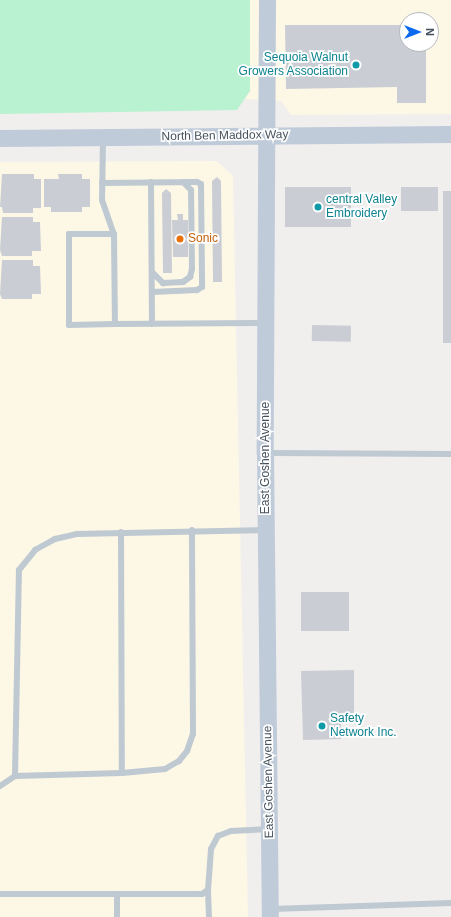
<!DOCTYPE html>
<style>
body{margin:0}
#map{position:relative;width:451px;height:917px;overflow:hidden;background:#f1eeee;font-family:Arial,sans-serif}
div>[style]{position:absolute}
.commercial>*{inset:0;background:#fdf7e6}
.green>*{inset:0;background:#b9f2d0}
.building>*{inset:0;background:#cacdd4;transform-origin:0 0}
.lane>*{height:6px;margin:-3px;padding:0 3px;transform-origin:3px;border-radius:3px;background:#bec9d2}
.secondary>*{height:17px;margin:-8.5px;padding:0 8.5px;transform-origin:8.5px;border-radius:8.5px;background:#bfcbd9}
.dots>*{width:11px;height:11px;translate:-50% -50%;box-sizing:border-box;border:2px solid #fff;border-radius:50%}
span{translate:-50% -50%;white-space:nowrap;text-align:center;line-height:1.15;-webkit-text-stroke:3.5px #fff;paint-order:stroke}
.culture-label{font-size:12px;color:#0d838f}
.right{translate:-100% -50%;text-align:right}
.left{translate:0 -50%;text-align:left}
.street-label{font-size:12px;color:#45515d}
.food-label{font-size:12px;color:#c56008}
.north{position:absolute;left:399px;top:12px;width:40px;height:40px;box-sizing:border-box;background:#fff;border:1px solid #b5b9be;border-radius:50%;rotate:90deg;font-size:11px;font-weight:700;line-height:16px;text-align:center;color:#45515d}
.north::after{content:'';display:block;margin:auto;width:14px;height:18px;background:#0c6aee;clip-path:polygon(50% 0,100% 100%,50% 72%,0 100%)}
</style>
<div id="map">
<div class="commercial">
<div style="clip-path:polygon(evenodd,0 0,451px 0,451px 114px,291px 115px,281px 101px,242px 99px,0 0,407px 20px,431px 20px,431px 44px,407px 44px,407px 20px)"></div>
<div style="clip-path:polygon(217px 161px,233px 176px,248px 917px,0 917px,0 162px)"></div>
</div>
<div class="green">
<div style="clip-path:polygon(0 0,250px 0,250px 91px,237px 110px,0 114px)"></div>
</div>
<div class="building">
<div style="clip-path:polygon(285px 25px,407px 25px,407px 44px,426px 44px,426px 103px,397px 103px,397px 87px,286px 89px)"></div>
<div style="clip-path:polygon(2px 174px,34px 174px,34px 179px,41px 179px,41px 208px,33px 208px,33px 213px,3px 213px,2px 207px,0 207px)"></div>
<div style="clip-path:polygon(58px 174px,82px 174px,82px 179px,90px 179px,90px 207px,82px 207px,82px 212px,51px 212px,51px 207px,44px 207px,44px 179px,59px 179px)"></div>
<div style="clip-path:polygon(217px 177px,221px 181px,222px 282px,213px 282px,212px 181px)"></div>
<div style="left:285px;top:187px;width:66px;height:40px"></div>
<div style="left:401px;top:187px;width:37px;height:24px"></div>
<div style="clip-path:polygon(166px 189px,171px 193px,172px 273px,163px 273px,162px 193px)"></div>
<div style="left:443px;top:191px;width:8px;height:152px"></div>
<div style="clip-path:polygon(177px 214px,183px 214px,183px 220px,188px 220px,188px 257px,173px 257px,172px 220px,178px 220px)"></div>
<div style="clip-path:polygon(2px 217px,33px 217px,33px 222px,40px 222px,41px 251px,32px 251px,32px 256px,2px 256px,0 250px)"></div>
<div style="clip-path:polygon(2px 260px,33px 260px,33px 266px,40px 266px,41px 294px,32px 294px,32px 299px,2px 299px,0 294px)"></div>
<div style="left:312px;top:325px;width:39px;height:16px;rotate:1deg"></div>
<div style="left:301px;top:592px;width:48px;height:39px"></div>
<div style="clip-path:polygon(354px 670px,354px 713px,341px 713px,341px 739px,303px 740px,301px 671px)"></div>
</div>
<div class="lane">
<div style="left:103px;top:139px;width:61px;rotate:90.9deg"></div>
<div style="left:102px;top:200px;width:36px;rotate:71deg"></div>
<div style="left:114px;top:234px;width:90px;rotate:89.4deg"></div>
<div style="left:115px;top:324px;width:149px;rotate:-0.4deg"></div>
<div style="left:151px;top:182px;width:142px;rotate:89.6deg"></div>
<div style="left:102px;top:183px;width:95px;rotate:-0.6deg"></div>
<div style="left:197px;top:182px;width:4px;rotate:27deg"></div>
<div style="left:201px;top:184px;width:103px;rotate:89.4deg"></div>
<div style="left:202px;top:287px;width:6px;rotate:149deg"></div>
<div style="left:197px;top:290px;width:45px;rotate:177.5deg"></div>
<div style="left:114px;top:234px;width:45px;rotate:180deg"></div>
<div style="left:69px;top:234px;width:91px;rotate:90deg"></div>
<div style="left:69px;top:325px;width:46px;rotate:-1.2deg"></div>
<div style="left:152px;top:272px;width:16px;rotate:45deg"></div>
<div style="left:163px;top:283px;width:20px;rotate:-3deg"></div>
<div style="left:183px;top:282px;width:9px;rotate:-36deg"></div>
<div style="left:190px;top:277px;width:8px;rotate:-76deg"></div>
<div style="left:192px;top:269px;width:79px;rotate:-90.7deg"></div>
<div style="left:191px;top:190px;width:11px;rotate:-135deg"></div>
<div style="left:267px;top:453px;width:184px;rotate:0.3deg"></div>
<div style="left:121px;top:532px;width:241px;rotate:89.8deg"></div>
<div style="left:15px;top:776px;width:206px;rotate:-88.9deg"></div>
<div style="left:19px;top:570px;width:26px;rotate:-51deg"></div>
<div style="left:35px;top:550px;width:23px;rotate:-29deg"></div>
<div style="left:55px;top:539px;width:23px;rotate:-13deg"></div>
<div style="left:77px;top:534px;width:188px;rotate:-1.2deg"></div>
<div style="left:0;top:786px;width:18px;rotate:-34deg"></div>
<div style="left:15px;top:776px;width:107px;rotate:-1.6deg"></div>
<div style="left:122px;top:773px;width:43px;rotate:-5.3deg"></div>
<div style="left:165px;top:769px;width:16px;rotate:-30deg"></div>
<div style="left:179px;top:761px;width:13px;rotate:-51deg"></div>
<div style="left:187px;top:751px;width:18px;rotate:-71deg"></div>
<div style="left:193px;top:734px;width:204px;rotate:-90.3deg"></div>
<div style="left:208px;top:890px;width:27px;rotate:88deg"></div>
<div style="left:0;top:894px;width:202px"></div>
<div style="left:202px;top:894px;width:7px;rotate:-34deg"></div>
<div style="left:208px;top:890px;width:41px;rotate:-85.8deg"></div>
<div style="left:211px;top:849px;width:15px;rotate:-62deg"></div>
<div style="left:218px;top:836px;width:14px;rotate:-21deg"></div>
<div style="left:231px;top:831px;width:37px;rotate:-3deg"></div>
<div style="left:272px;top:909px;width:179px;rotate:-1.9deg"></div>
<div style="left:117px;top:917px;width:23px;rotate:-90deg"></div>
</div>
<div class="secondary">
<div style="left:267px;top:0;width:453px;rotate:90.3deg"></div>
<div style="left:265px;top:453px;width:464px;rotate:89.4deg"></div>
<div style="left:0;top:138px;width:451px;rotate:-0.5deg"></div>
</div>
<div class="dots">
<div style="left:356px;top:65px;background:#0f9aa8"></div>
<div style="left:318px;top:207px;background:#0f9aa8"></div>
<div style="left:180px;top:239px;background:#e8710a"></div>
<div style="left:322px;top:726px;background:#0f9aa8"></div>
</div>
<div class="culture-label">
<span class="right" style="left:348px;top:65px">Sequoia Walnut<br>Growers Association</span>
<span class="left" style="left:326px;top:207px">central Valley<br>Embroidery</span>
<span class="left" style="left:330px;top:726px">Safety<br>Network Inc.</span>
</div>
<div class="street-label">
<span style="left:225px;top:136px;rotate:-1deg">North Ben Maddox Way</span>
<span style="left:266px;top:458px;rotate:-90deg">East Goshen Avenue</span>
<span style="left:269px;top:782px;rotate:-91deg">East Goshen Avenue</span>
</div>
<div class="food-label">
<span class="left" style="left:188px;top:239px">Sonic</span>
</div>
<div class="north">N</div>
</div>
